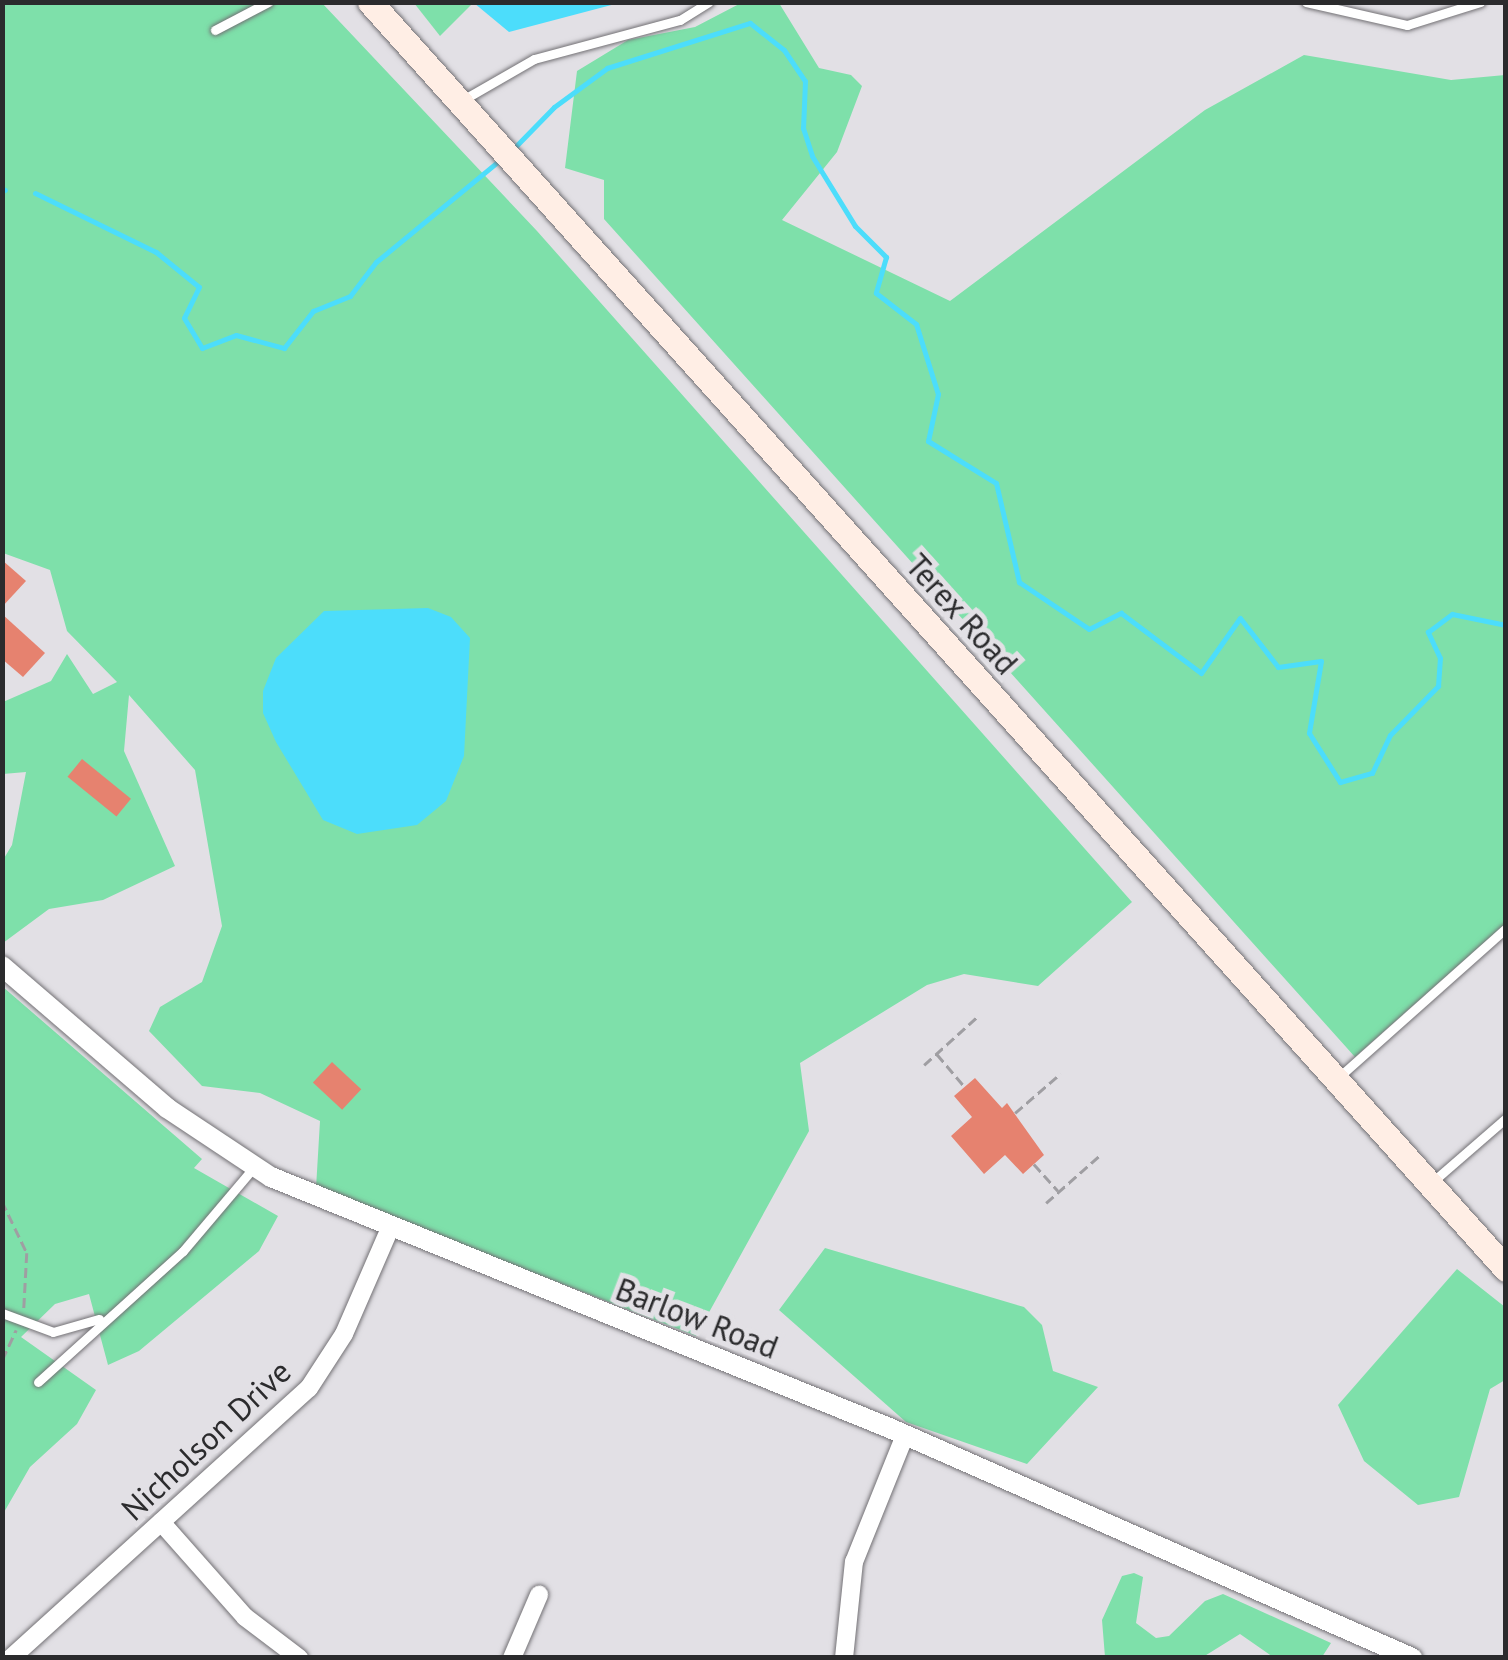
<!DOCTYPE html>
<style>
body{margin:0}
#map{position:relative;width:1508px;height:1660px;overflow:hidden;background:#e2e0e5;font-family:"PT Sans",sans-serif}
div>[style]{position:absolute}
.green>*{inset:0;background:#7ee0aa}
.water>*{inset:0;background:#4cddfb}
.stream>*{height:5px;margin:-2.5px;padding:0 2.5px;transform-origin:2.5px;border-radius:2.5px;background:#4cddfb}
.building>*{inset:0;background:#e6826f;transform-origin:0 0}
.path>*{height:2.5px;margin-top:-1.25px;transform-origin:0;background:repeating-linear-gradient(90deg,#9f9ea2 0 10px,transparent 0 15px)}
.roads{filter:drop-shadow(0 0 2px #737175) drop-shadow(0 0 2px #737175)}
.service>*{height:9px;margin:-4.5px;padding:0 4.5px;transform-origin:4.5px;border-radius:4.5px;background:#fff}
.minor>*{height:18px;margin:-9px;padding:0 9px;transform-origin:9px;border-radius:9px;background:#fff}
.tertiary>*{height:20px;margin:-10px;padding:0 10px;transform-origin:10px;border-radius:10px;background:#fff}
.secondary>*{height:25px;margin:-12.5px;padding:0 12.5px;transform-origin:12.5px;border-radius:12.5px;background:#ffeee5}
span{translate:-50% -50%;white-space:nowrap;text-align:center;line-height:1.15;-webkit-text-stroke:10px #e2e0e5;paint-order:stroke}
.street-label{font-size:32px;color:#2b2b2d}
.frame{position:absolute;inset:0;border:5px solid #2b2b2d;pointer-events:none}
</style>
<div id="map">
<div class="green">
<div style="clip-path:polygon(43px 2px,322px 3px,537px 231px,1132px 902px,1038px 986px,964px 974px,927px 985px,800px 1063px,809px 1131px,696px 1336px,316px 1188px,320px 1121px,260px 1093px,202px 1086px,149px 1031px,160px 1007px,202px 982px,222px 926px,195px 770px,129px 695px,124px 751px,175px 866px,103px 900px,49px 909px,3px 943px,3px 860px,12px 845px,26px 772px,3px 774px,3px 702px,51px 681px,67px 654px,93px 694px,117px 682px,67px 631px,50px 570px,3px 553px,3px 3px)"></div>
<div style="clip-path:polygon(474px 2px,440px 36px,414px 3px)"></div>
<div style="clip-path:polygon(741px 3px,779px 3px,819px 68px,851px 75px,862px 86px,837px 152px,782px 220px,950px 301px,1205px 110px,1304px 55px,1451px 80px,1505px 75px,1505px 924px,1355px 1057px,604px 219px,604px 180px,565px 168px,577px 71px,628px 40px,695px 27px)"></div>
<div style="clip-path:polygon(3px 987px,202px 1159px,194px 1168px,278px 1216px,259px 1251px,139px 1351px,108px 1365px,89px 1294px,55px 1304px,21px 1337px,96px 1390px,77px 1424px,30px 1467px,3px 1514px)"></div>
<div style="clip-path:polygon(825px 1248px,1024px 1307px,1042px 1325px,1053px 1371px,1098px 1387px,1027px 1464px,906px 1422px,779px 1310px)"></div>
<div style="clip-path:polygon(1457px 1269px,1505px 1307px,1505px 1380px,1490px 1389px,1459px 1497px,1418px 1505px,1364px 1461px,1338px 1405px)"></div>
<div style="clip-path:polygon(1134px 1573px,1143px 1577px,1136px 1623px,1156px 1638px,1169px 1636px,1205px 1601px,1223px 1594px,1331px 1643px,1322px 1657px,1273px 1657px,1240px 1634px,1203px 1657px,1105px 1657px,1102px 1620px,1122px 1576px)"></div>
</div>
<div class="water">
<div style="clip-path:polygon(474px 3px,619px 3px,509px 32px)"></div>
<div style="clip-path:polygon(428px 608px,451px 617px,470px 638px,464px 756px,446px 801px,417px 825px,357px 834px,323px 820px,276px 742px,263px 713px,263px 691px,276px 658px,324px 611px)"></div>
</div>
<div class="stream">
<div style="left:514px;top:148px;width:57px;rotate:-45.7deg"></div>
<div style="left:554px;top:107px;width:66px;rotate:-36.3deg"></div>
<div style="left:607px;top:68px;width:150px;rotate:-17.5deg"></div>
<div style="left:750px;top:23px;width:43px;rotate:38.5deg"></div>
<div style="left:784px;top:50px;width:37px;rotate:56deg"></div>
<div style="left:805px;top:81px;width:47px;rotate:92.4deg"></div>
<div style="left:803px;top:128px;width:29px;rotate:72deg"></div>
<div style="left:812px;top:156px;width:82px;rotate:58.4deg"></div>
<div style="left:855px;top:226px;width:44px;rotate:45deg"></div>
<div style="left:886px;top:257px;width:37px;rotate:106deg"></div>
<div style="left:876px;top:293px;width:51px;rotate:37.8deg"></div>
<div style="left:916px;top:324px;width:73px;rotate:72.6deg"></div>
<div style="left:938px;top:394px;width:48px;rotate:102deg"></div>
<div style="left:928px;top:441px;width:80px;rotate:31.7deg"></div>
<div style="left:996px;top:483px;width:102px;rotate:76.9deg"></div>
<div style="left:1019px;top:582px;width:84px;rotate:33.9deg"></div>
<div style="left:1089px;top:629px;width:36px;rotate:-27deg"></div>
<div style="left:1121px;top:613px;width:100px;rotate:36.9deg"></div>
<div style="left:1201px;top:673px;width:67px;rotate:-54.7deg"></div>
<div style="left:1240px;top:618px;width:62px;rotate:52.2deg"></div>
<div style="left:1278px;top:667px;width:43px;rotate:-7.9deg"></div>
<div style="left:1321px;top:661px;width:73px;rotate:99.5deg"></div>
<div style="left:1309px;top:733px;width:58px;rotate:57.7deg"></div>
<div style="left:1340px;top:782px;width:33px;rotate:-16deg"></div>
<div style="left:1372px;top:773px;width:42px;rotate:-64.7deg"></div>
<div style="left:1390px;top:735px;width:69px;rotate:-45.6deg"></div>
<div style="left:1438px;top:686px;width:28px;rotate:-86deg"></div>
<div style="left:1440px;top:658px;width:29px;rotate:-115deg"></div>
<div style="left:1428px;top:632px;width:30px;rotate:-37deg"></div>
<div style="left:1452px;top:614px;width:55px;rotate:11.5deg"></div>
<div style="left:2px;top:189px;width:3px;rotate:18deg"></div>
<div style="left:35px;top:193px;width:135px;rotate:26deg"></div>
<div style="left:156px;top:252px;width:55px;rotate:39.1deg"></div>
<div style="left:199px;top:287px;width:34px;rotate:116deg"></div>
<div style="left:184px;top:318px;width:35px;rotate:59deg"></div>
<div style="left:202px;top:348px;width:36px;rotate:-21deg"></div>
<div style="left:236px;top:335px;width:50px;rotate:15.2deg"></div>
<div style="left:284px;top:348px;width:47px;rotate:-51.9deg"></div>
<div style="left:313px;top:311px;width:40px;rotate:-22deg"></div>
<div style="left:350px;top:296px;width:43px;rotate:-52.6deg"></div>
<div style="left:376px;top:262px;width:163px;rotate:-39.5deg"></div>
</div>
<div class="building">
<div style="clip-path:polygon(2px 560px,26px 581px,2px 607px)"></div>
<div style="clip-path:polygon(2px 614px,45px 653px,23px 677px,2px 659px)"></div>
<div style="left:82px;top:759px;width:63px;height:23px;rotate:39deg"></div>
<div style="left:332px;top:1062px;width:40px;height:28px;rotate:43deg"></div>
<div style="clip-path:polygon(975px 1078px,1002px 1108px,1007px 1103px,1044px 1155px,1023px 1174px,1005px 1155px,984px 1174px,951px 1136px,972px 1117px,954px 1096px)"></div>
</div>
<div class="path">
<div style="left:937px;top:1054px;width:43px;rotate:49.7deg"></div>
<div style="left:924px;top:1065px;width:72px;rotate:-42.2deg"></div>
<div style="left:1015px;top:1113px;width:60px;rotate:-40.9deg"></div>
<div style="left:1034px;top:1164px;width:36px;rotate:48deg"></div>
<div style="left:2px;top:1201px;width:58px;rotate:64.3deg"></div>
<div style="left:27px;top:1253px;width:56px;rotate:93.1deg"></div>
<div style="left:1046px;top:1203px;width:71px;rotate:-41.6deg"></div>
<div style="left:2px;top:1360px;width:33px;rotate:-65deg"></div>
</div>
<div class="roads">
<div class="service">
<div style="left:1306px;top:2px;width:104px;rotate:12.8deg"></div>
<div style="left:1407px;top:25px;width:77px;rotate:-17.5deg"></div>
<div style="left:215px;top:30px;width:60px;rotate:-27.8deg"></div>
<div style="left:461px;top:101px;width:84px;rotate:-29.9deg"></div>
<div style="left:534px;top:59px;width:151px;rotate:-15deg"></div>
<div style="left:680px;top:20px;width:34px;rotate:-32deg"></div>
<div style="left:1340px;top:1076px;width:222px;rotate:-41.7deg"></div>
<div style="left:1430px;top:1184px;width:101px;rotate:-41deg"></div>
<div style="left:2px;top:1313px;width:54px;rotate:20.4deg"></div>
<div style="left:53px;top:1332px;width:48px;rotate:-15.8deg"></div>
<div style="left:38px;top:1382px;width:195px;rotate:-42.1deg"></div>
<div style="left:183px;top:1251px;width:110px;rotate:-49.8deg"></div>
</div>
<div class="minor">
<div style="left:161px;top:1522px;width:127px;rotate:48.5deg"></div>
<div style="left:245px;top:1617px;width:68px;rotate:37.2deg"></div>
<div style="left:11px;top:1658px;width:402px;rotate:-42.2deg"></div>
<div style="left:309px;top:1388px;width:64px;rotate:-57.1deg"></div>
<div style="left:344px;top:1334px;width:116px;rotate:-66.5deg"></div>
<div style="left:512px;top:1658px;width:69px;rotate:-66.8deg"></div>
<div style="left:844px;top:1658px;width:97px;rotate:-84.1deg"></div>
<div style="left:854px;top:1562px;width:137px;rotate:-68.1deg"></div>
</div>
<div class="tertiary">
<div style="left:2px;top:966px;width:218px;rotate:40.7deg"></div>
<div style="left:167px;top:1108px;width:125px;rotate:33.6deg"></div>
<div style="left:271px;top:1177px;width:665px;rotate:22.09deg"></div>
<div style="left:887px;top:1427px;width:574px;rotate:23.75deg"></div>
</div>
<div class="secondary">
<div style="left:370px;top:2px;width:1702px;rotate:48.12deg"></div>
</div>
</div>
<div class="street-label">
<span style="left:962px;top:614px;rotate:48deg">Terex Road</span>
<span style="left:697px;top:1318px;rotate:21deg">Barlow Road</span>
<span style="left:206px;top:1440px;rotate:-43deg">Nicholson Drive</span>
</div>
<div class="frame"></div>
</div>
